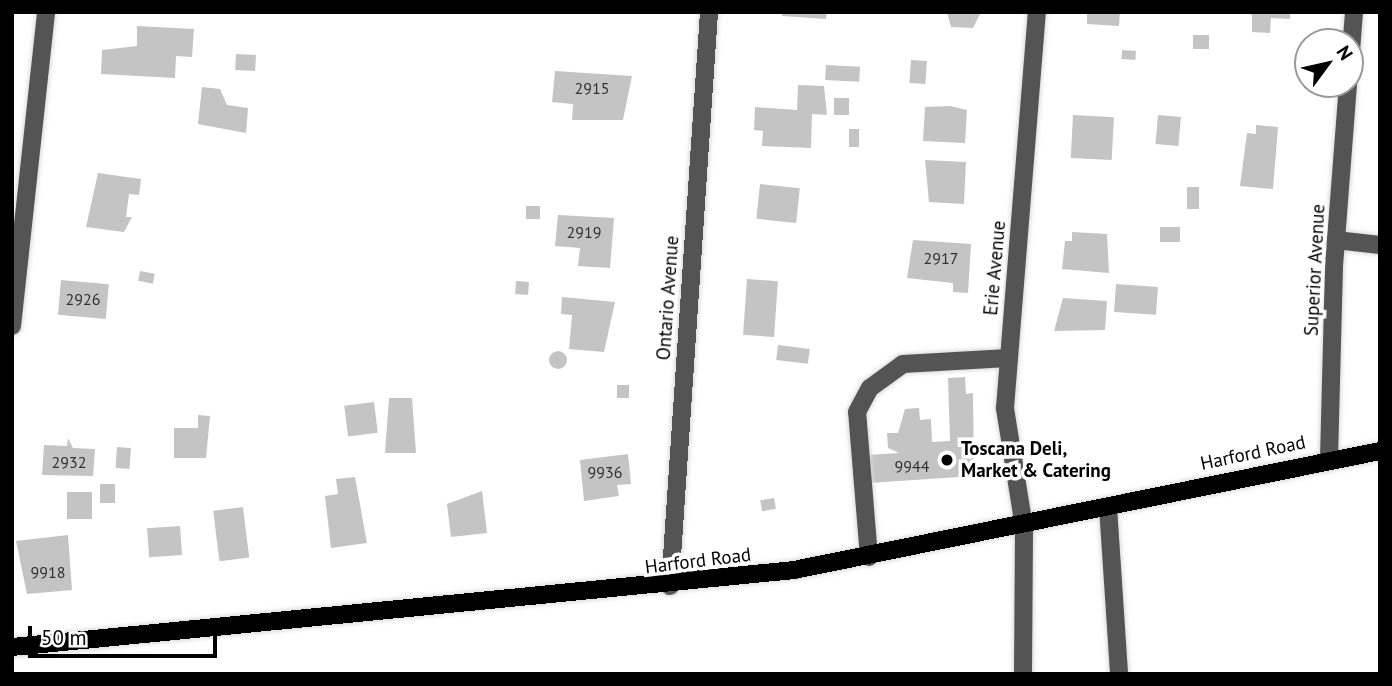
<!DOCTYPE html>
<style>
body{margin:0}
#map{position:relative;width:1392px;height:686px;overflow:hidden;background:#fff;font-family:"PT Sans",sans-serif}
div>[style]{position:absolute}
.building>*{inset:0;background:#c4c4c4;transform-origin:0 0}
.round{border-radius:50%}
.roads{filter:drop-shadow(0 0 2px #dbdbdb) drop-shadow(0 0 2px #dbdbdb)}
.minor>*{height:18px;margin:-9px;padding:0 9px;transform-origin:9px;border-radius:9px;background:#545454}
.major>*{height:18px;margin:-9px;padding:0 9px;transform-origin:9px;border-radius:9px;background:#000}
.dots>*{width:19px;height:19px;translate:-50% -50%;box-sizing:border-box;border:4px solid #fff;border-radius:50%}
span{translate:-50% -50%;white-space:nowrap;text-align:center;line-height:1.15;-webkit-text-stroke:7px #fff;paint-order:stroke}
.number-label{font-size:16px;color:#313131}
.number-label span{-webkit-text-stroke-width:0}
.street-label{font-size:19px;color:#000}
.poi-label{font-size:19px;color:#000;font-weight:700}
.left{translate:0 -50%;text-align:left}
.frame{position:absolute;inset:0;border:14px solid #000;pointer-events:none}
.north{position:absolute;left:1294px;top:28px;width:70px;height:70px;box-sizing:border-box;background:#fff;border:2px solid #999;border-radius:50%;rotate:57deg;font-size:19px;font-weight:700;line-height:28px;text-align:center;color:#000}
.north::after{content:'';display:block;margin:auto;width:24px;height:32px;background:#000;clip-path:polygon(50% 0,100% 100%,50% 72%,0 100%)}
.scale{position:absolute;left:28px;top:626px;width:189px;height:32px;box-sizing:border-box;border:4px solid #000;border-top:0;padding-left:9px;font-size:21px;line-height:24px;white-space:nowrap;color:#000;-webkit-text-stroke:5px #fff;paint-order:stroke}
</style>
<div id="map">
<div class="building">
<div style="clip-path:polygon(783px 12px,827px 12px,826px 19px,782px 16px)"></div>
<div style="clip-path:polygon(947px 12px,981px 12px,973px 28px,951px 27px)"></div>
<div style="clip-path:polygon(1087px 12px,1120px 12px,1119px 26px,1087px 24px)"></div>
<div style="clip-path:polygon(1245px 12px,1290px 12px,1290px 19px,1271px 18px,1270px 33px,1252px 32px,1252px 15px)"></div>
<div style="clip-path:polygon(137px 26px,194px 29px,192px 57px,176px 56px,175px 78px,101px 74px,102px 50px,137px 46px)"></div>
<div style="left:1193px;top:35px;width:16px;height:14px"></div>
<div style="left:1122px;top:50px;width:14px;height:9px;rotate:4deg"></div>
<div style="left:236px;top:54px;width:20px;height:16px;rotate:3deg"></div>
<div style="left:911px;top:60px;width:16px;height:23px;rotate:4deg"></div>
<div style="left:826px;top:65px;width:34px;height:15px;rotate:3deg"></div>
<div style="clip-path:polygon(555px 71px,632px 76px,623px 120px,572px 120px,573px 104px,552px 102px)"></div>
<div style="clip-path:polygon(798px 85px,824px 86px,827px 115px,812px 114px,811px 148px,762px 146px,763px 131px,754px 130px,755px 107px,797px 110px)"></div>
<div style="clip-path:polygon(202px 87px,220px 89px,227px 105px,248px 108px,246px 133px,198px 124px)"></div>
<div style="left:834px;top:98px;width:15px;height:17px"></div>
<div style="clip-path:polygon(950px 106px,967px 110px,965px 143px,923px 141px,925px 107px)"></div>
<div style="left:1073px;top:115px;width:41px;height:43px;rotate:3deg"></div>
<div style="left:1158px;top:115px;width:23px;height:29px;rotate:5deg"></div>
<div style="clip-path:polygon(1256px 125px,1278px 127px,1273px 189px,1240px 186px,1247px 133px,1256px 134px)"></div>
<div style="left:849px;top:129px;width:10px;height:18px"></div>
<div style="clip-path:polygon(925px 160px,966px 162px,964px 204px,929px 202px)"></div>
<div style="clip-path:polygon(98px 173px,141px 179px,139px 195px,129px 194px,126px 217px,132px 217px,124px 232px,86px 227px)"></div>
<div style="left:760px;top:184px;width:40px;height:35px;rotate:6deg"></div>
<div style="left:1187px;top:187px;width:12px;height:22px"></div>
<div style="left:526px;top:206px;width:14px;height:13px"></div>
<div style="clip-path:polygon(558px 215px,614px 218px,610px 268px,578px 266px,580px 248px,555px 246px)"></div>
<div style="left:1160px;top:227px;width:20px;height:15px"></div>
<div style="clip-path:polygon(1072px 232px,1107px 234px,1109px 273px,1062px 269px,1065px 241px,1072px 241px)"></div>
<div style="clip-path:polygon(913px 240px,971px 244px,968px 293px,953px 292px,953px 283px,907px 278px)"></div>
<div style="left:140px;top:271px;width:15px;height:10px;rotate:11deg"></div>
<div style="left:747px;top:279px;width:31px;height:56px;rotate:4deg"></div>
<div style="left:61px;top:280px;width:48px;height:35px;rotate:5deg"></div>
<div style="left:516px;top:281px;width:13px;height:13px;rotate:4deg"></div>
<div style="left:1116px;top:284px;width:42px;height:28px;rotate:4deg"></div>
<div style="clip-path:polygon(562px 297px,615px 302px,604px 352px,569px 349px,572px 315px,561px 314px)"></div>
<div style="clip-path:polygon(1063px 298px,1107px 301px,1105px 330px,1054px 331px)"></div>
<div style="left:778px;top:345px;width:32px;height:15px;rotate:7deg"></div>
<div class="round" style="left:549px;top:351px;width:18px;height:18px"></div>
<div style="clip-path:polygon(965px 377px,966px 394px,973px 393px,974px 476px,869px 483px,867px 455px,899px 453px,888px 448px,887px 433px,898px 433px,905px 409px,919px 408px,920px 420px,931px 419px,932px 442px,950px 441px,948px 378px)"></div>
<div style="left:617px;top:385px;width:12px;height:13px"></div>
<div style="clip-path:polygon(389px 398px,412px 398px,416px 453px,385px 453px)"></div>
<div style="left:374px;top:402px;width:31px;height:30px;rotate:83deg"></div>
<div style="clip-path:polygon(198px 415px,210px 416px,206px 458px,174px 458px,174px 428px,198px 428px)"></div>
<div style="clip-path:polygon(68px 438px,73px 448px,95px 449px,93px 476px,42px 475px,44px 445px,67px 446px)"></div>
<div style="left:117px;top:447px;width:14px;height:21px;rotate:4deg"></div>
<div style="clip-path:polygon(628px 454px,631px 484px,617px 485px,619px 496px,584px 501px,580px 460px)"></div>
<div style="clip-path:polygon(355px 477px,367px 543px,331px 548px,325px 496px,338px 494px,336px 479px)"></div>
<div style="left:100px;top:484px;width:15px;height:19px"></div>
<div style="clip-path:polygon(482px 491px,487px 533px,451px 537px,447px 504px)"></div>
<div style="left:67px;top:492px;width:25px;height:27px"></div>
<div style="left:774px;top:498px;width:11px;height:14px;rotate:80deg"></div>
<div style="left:243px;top:507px;width:51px;height:30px;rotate:83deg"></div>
<div style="left:180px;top:526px;width:29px;height:33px;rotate:86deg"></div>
<div style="clip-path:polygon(68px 535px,72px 590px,27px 594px,16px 541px)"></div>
</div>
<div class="roads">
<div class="minor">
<div style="left:1350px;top:64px;width:52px;rotate:-85.6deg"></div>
<div style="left:1336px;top:240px;width:44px;rotate:6.5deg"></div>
<div style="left:12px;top:326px;width:316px;rotate:-83.8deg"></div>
<div style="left:1329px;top:458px;width:192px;rotate:-88.5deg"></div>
<div style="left:1334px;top:266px;width:183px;rotate:-85.6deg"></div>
<div style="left:1108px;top:507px;width:167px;rotate:86.2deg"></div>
<div style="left:869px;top:557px;width:145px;rotate:-94.7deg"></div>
<div style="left:857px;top:412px;width:27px;rotate:-62deg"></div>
<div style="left:870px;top:388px;width:41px;rotate:-36deg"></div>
<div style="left:903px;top:364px;width:105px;rotate:-3.3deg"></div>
<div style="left:670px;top:586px;width:575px;rotate:-86.11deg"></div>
<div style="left:1023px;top:674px;width:147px;rotate:-89.6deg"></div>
<div style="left:1024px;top:527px;width:121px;rotate:-99.1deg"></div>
<div style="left:1005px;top:408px;width:397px;rotate:-85.4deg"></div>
</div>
<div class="major">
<div style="left:12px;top:647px;width:786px;rotate:-5.62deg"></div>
<div style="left:794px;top:570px;width:598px;rotate:-11.48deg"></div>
</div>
</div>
<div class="dots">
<div style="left:947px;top:460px;background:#000"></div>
</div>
<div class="number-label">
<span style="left:592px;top:88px">2915</span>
<span style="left:584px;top:232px">2919</span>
<span style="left:941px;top:258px">2917</span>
<span style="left:83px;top:299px">2926</span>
<span style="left:69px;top:462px">2932</span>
<span style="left:912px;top:466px">9944</span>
<span style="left:605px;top:472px">9936</span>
<span style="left:48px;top:572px">9918</span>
</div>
<div class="street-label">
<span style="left:995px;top:268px;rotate:-85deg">Erie Avenue</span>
<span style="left:1315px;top:270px;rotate:-87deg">Superior Avenue</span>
<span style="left:668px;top:298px;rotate:-86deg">Ontario Avenue</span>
<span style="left:1253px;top:453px;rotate:-12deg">Harford Road</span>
<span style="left:698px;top:561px;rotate:-7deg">Harford Road</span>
</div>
<div class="poi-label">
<span class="left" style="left:961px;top:460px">Toscana Deli,<br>Market &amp; Catering</span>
</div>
<div class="frame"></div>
<div class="north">N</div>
<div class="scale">50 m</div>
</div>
